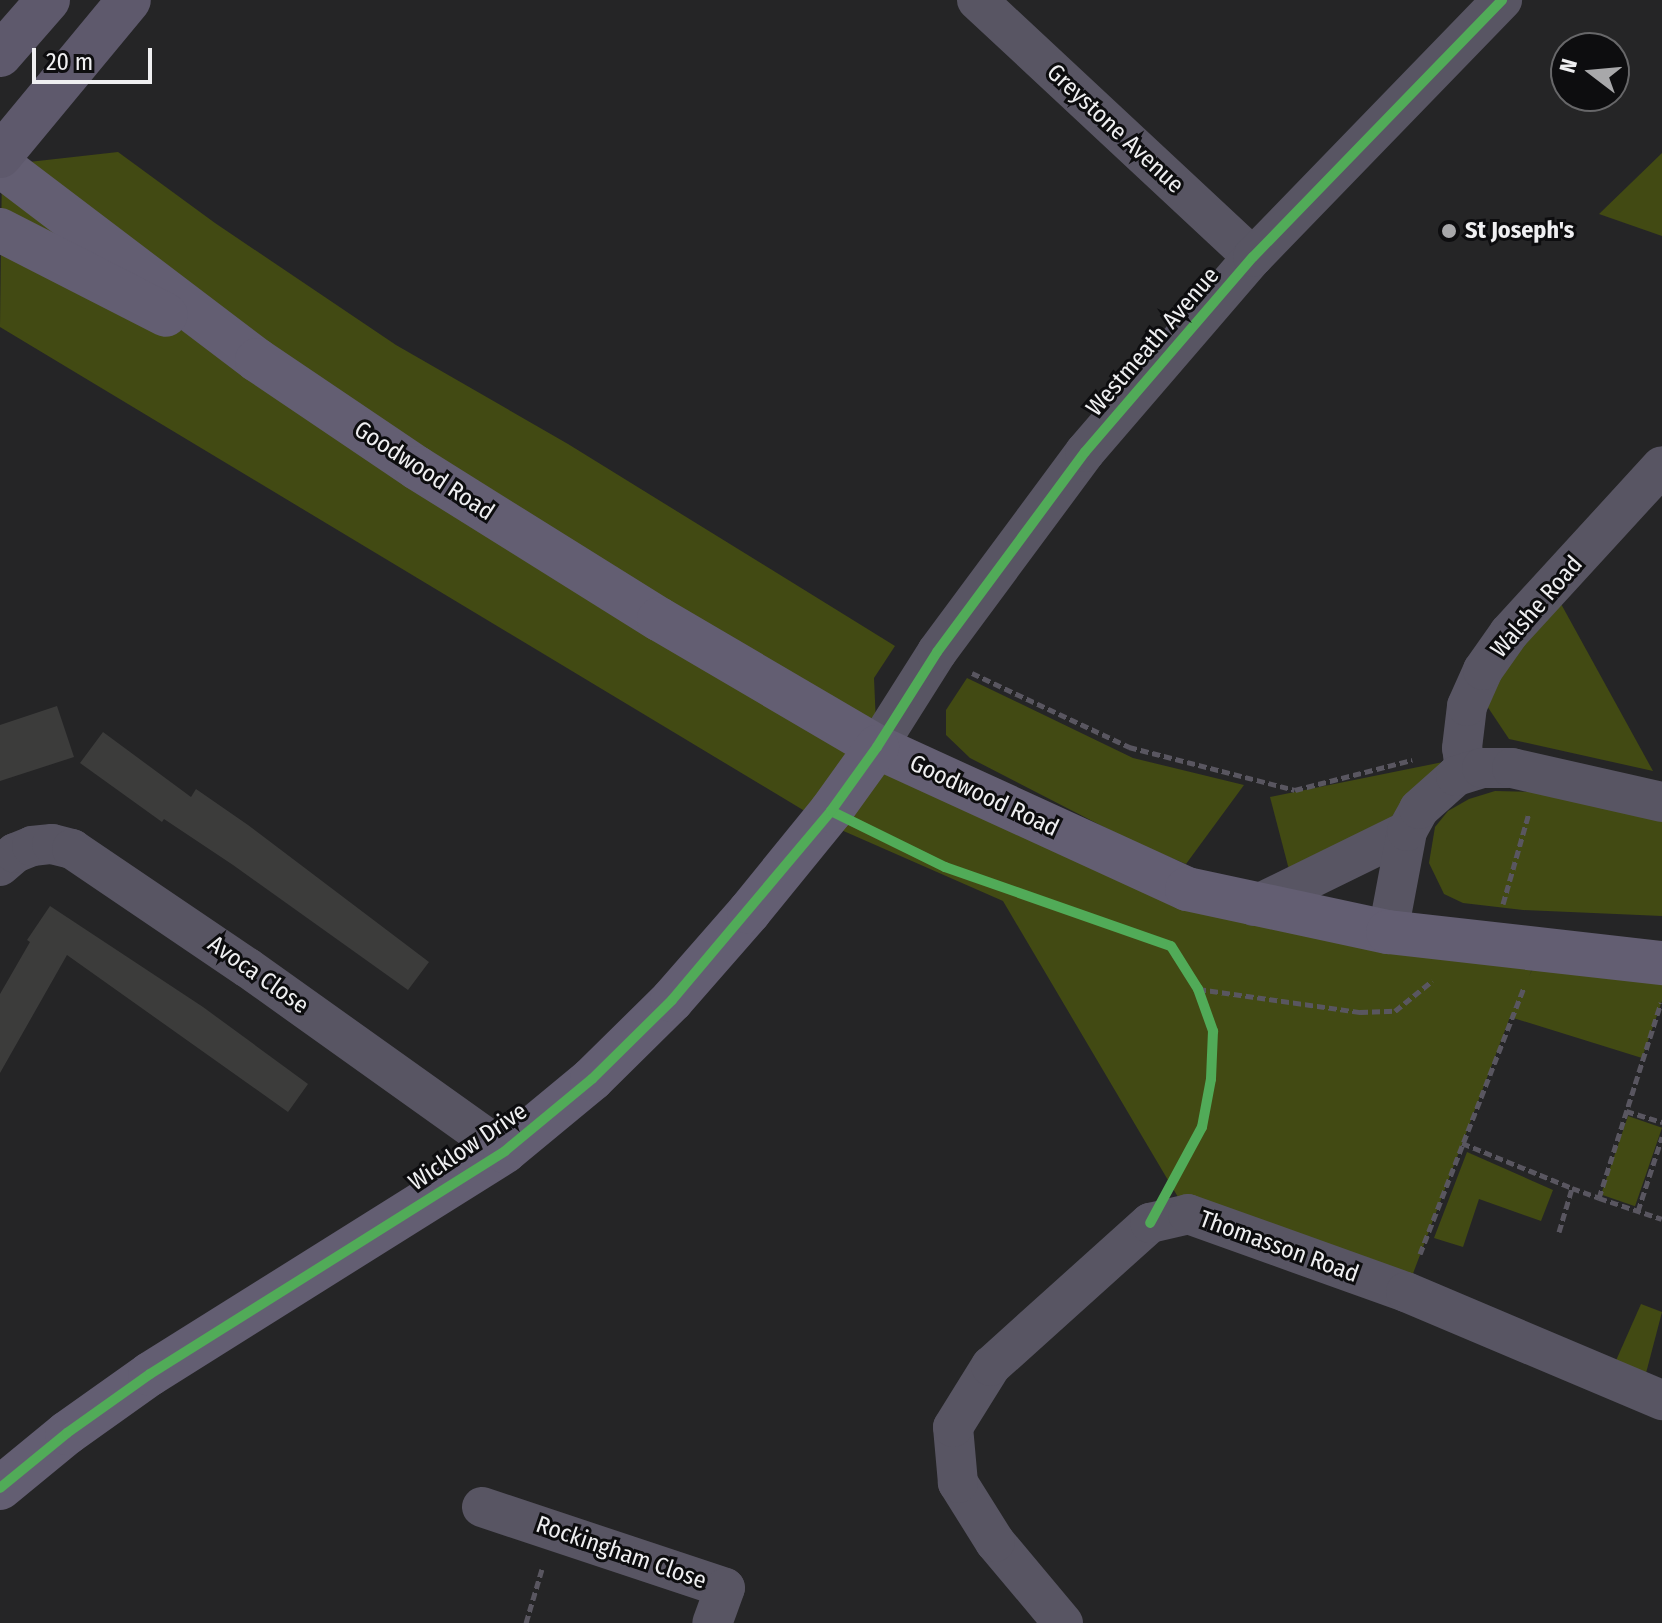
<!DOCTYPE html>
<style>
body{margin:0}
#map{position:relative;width:1662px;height:1623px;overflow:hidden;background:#252526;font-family:"Fira Sans Condensed",sans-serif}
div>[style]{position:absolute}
.green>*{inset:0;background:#424a13;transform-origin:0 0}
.building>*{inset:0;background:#3c3c3b}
.path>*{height:5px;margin-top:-2.5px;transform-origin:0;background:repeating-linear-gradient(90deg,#595660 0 8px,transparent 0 12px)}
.street>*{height:40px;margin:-20px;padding:0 20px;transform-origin:20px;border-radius:20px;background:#585563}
.secondary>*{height:44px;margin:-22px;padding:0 22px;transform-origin:22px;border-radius:22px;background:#635e72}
.highway>*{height:44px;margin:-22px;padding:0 22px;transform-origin:22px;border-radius:22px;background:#5e596c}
.cycleway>*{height:10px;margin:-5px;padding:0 5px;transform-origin:5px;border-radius:5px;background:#51ab58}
.dots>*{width:22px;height:22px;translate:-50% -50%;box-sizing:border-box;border:4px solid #0d0d0f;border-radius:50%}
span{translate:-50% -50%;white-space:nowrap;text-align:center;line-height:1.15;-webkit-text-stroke:6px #0d0d0f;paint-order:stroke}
.street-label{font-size:24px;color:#efeff1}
.poi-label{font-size:24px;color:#efeff1;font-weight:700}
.left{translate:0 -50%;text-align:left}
.north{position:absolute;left:1550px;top:32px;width:80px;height:80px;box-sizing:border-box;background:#0d0d0f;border:2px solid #676769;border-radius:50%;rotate:286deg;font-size:22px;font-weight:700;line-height:32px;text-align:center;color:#efeff1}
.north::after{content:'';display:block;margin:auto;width:28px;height:36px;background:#a8a8aa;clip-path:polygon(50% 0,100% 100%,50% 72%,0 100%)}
.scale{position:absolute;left:32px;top:48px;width:120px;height:36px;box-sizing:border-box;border:4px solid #efeff1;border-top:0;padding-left:10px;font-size:24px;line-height:28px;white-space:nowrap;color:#efeff1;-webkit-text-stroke:6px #0d0d0f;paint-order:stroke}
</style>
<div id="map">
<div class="green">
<div style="clip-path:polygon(118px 152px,215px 223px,396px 345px,568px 444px,895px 646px,874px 678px,877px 747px,1175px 895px,1537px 958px,1529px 976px,1542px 950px,1662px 963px,1662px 1001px,1642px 1058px,1510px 1017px,1406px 1292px,1188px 1214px,1003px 901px,823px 822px,0 327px,2px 165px)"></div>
<div style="clip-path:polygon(1662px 153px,1662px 236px,1599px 214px)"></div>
<div style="clip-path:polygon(1555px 593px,1653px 771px,1509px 739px,1475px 688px)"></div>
<div style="clip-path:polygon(967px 678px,1133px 758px,1244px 785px,1186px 864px,1131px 841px,970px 758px,946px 735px,946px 710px)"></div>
<div style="clip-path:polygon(1448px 761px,1366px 842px,1293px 885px,1270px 797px)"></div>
<div style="clip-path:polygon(1495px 791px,1541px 792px,1662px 820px,1662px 916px,1523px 910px,1463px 903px,1444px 894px,1429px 863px,1435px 827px,1448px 811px,1469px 799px)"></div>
<div style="left:1628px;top:1116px;width:36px;height:83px;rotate:19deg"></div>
<div style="clip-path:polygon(1467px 1152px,1553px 1190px,1541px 1221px,1479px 1199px,1463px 1247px,1434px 1238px)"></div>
<div style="clip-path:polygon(1641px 1304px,1662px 1312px,1645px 1377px,1614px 1365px)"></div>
</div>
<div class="building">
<div style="clip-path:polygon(57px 706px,74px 757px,0 781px,0 725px)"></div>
<div style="clip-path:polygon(103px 732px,191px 797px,196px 789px,248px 825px,429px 962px,408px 990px,233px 865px,164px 819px,162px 822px,80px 763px)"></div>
<div style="clip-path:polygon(50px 906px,203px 1007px,308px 1084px,288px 1112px,67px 955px,0 1073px,0 994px,30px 942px,27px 940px)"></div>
</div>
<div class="path">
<div style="left:972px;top:673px;width:174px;rotate:25.2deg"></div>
<div style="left:1129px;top:747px;width:171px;rotate:14.5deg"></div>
<div style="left:1295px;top:790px;width:121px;rotate:-14.4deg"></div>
<div style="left:1503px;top:904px;width:95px;rotate:-74.1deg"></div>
<div style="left:1198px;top:989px;width:164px;rotate:8.1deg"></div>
<div style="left:1360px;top:1012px;width:35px;rotate:-2deg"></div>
<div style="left:1395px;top:1011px;width:48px;rotate:-39deg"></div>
<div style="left:1626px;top:1111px;width:38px;rotate:17deg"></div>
<div style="left:1462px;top:1143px;width:119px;rotate:22.2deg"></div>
<div style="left:1599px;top:1198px;width:66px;rotate:18.4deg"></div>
<div style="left:1638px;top:1211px;width:78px;rotate:-72deg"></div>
<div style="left:1559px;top:1232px;width:46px;rotate:-73.5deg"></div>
<div style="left:1572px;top:1188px;width:29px;rotate:20deg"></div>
<div style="left:1599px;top:1198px;width:205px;rotate:-72.4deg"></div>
<div style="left:1420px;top:1254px;width:287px;rotate:-68.7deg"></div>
<div style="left:526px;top:1623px;width:56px;rotate:-73.5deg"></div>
</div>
<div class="street">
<div style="left:977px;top:0;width:377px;rotate:43deg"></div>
<div style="left:877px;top:747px;width:112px;rotate:-57.7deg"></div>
<div style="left:937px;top:652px;width:249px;rotate:-53.5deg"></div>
<div style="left:1085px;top:452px;width:257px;rotate:-49.3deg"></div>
<div style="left:1253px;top:257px;width:358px;rotate:-45.9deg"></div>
<div style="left:1465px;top:771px;width:23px;rotate:-97deg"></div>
<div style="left:1462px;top:748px;width:42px;rotate:-83.2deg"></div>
<div style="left:1467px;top:706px;width:39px;rotate:-66deg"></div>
<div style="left:1483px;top:670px;width:45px;rotate:-54.9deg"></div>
<div style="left:1509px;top:633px;width:226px;rotate:-47.5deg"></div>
<div style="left:0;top:866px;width:20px;rotate:-41deg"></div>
<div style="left:15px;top:853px;width:18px;rotate:-22deg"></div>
<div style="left:32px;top:846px;width:20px;rotate:-6deg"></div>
<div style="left:52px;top:844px;width:21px;rotate:14deg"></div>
<div style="left:72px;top:849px;width:212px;rotate:34.1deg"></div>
<div style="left:248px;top:968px;width:315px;rotate:35.5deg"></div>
<div style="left:1254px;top:906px;width:170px;rotate:-26.1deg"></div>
<div style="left:1388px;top:932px;width:103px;rotate:-79.3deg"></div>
<div style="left:1407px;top:831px;width:25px;rotate:-61deg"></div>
<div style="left:1419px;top:809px;width:50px;rotate:-41.7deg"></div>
<div style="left:1456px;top:776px;width:27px;rotate:-17deg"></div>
<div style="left:1482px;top:768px;width:30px"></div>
<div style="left:1512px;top:768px;width:154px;rotate:12.8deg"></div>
<div style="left:482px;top:1507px;width:256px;rotate:18.4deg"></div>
<div style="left:725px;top:1588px;width:37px;rotate:110deg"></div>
<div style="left:1063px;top:1623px;width:106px;rotate:-130deg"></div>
<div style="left:995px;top:1542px;width:70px;rotate:-122.1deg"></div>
<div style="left:958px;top:1483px;width:56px;rotate:-95.1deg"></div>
<div style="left:953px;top:1427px;width:72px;rotate:-58.1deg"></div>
<div style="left:991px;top:1366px;width:214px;rotate:-42deg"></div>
<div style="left:1150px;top:1223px;width:39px;rotate:-13deg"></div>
<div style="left:1188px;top:1214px;width:232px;rotate:19.7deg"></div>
<div style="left:1406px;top:1292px;width:278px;rotate:22.9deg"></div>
</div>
<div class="secondary">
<div style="left:0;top:165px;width:323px;rotate:37.2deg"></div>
<div style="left:257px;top:360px;width:193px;rotate:34deg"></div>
<div style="left:417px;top:468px;width:285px;rotate:32deg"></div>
<div style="left:659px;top:619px;width:253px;rotate:30.4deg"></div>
<div style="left:877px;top:747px;width:341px;rotate:24.6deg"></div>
<div style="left:1187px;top:889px;width:206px;rotate:12.1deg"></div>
<div style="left:1388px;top:932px;width:276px;rotate:6.5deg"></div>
<div style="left:0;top:230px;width:186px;rotate:27.1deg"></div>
<div style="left:0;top:1488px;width:87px;rotate:-39.4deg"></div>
<div style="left:67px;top:1433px;width:102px;rotate:-35.4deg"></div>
<div style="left:150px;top:1374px;width:419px;rotate:-32.1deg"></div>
<div style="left:505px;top:1151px;width:113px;rotate:-39.6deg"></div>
<div style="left:592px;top:1079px;width:112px;rotate:-44.6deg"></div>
<div style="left:672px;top:1000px;width:117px;rotate:-48.8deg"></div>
<div style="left:749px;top:912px;width:130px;rotate:-50.9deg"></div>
<div style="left:831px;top:811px;width:79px;rotate:-54.3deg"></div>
</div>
<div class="highway">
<div style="left:0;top:55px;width:73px;rotate:-48.9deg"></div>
<div style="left:0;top:156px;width:202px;rotate:-50.4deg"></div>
</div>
<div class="cycleway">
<div style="left:831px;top:811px;width:127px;rotate:26.2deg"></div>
<div style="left:945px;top:867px;width:239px;rotate:19.3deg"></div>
<div style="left:1171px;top:946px;width:51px;rotate:57.9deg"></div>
<div style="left:1198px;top:989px;width:45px;rotate:70.3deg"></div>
<div style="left:1213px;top:1031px;width:48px;rotate:92.4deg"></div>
<div style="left:1211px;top:1079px;width:49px;rotate:100.6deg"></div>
<div style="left:1202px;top:1127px;width:109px;rotate:118.4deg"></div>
<div style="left:0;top:1488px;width:87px;rotate:-39.4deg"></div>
<div style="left:67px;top:1433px;width:102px;rotate:-35.4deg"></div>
<div style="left:150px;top:1374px;width:419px;rotate:-32.1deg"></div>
<div style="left:505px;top:1151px;width:113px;rotate:-39.6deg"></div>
<div style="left:592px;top:1079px;width:112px;rotate:-44.6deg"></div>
<div style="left:672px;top:1000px;width:247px;rotate:-49.9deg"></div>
<div style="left:831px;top:811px;width:79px;rotate:-54.3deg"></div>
<div style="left:877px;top:747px;width:112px;rotate:-57.7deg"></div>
<div style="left:937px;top:652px;width:249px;rotate:-53.5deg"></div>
<div style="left:1085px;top:452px;width:257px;rotate:-49.3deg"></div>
<div style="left:1253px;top:257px;width:358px;rotate:-45.9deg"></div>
</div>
<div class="dots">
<div style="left:1449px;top:231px;background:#a8a8aa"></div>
</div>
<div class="street-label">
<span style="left:1115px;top:129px;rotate:43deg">Greystone Avenue</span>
<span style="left:1153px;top:342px;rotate:-49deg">Westmeath Avenue</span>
<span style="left:424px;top:471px;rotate:33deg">Goodwood Road</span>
<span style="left:1537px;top:607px;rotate:-49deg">Walshe Road</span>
<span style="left:984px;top:796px;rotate:25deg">Goodwood Road</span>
<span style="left:258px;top:975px;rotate:35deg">Avoca Close</span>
<span style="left:468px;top:1147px;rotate:-34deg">Wicklow Drive</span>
<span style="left:1279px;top:1247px;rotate:20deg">Thomasson Road</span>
<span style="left:621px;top:1553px;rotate:19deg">Rockingham Close</span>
</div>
<div class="poi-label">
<span class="left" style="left:1465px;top:231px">St Joseph's</span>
</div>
<div class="north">N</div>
<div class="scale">20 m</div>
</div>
